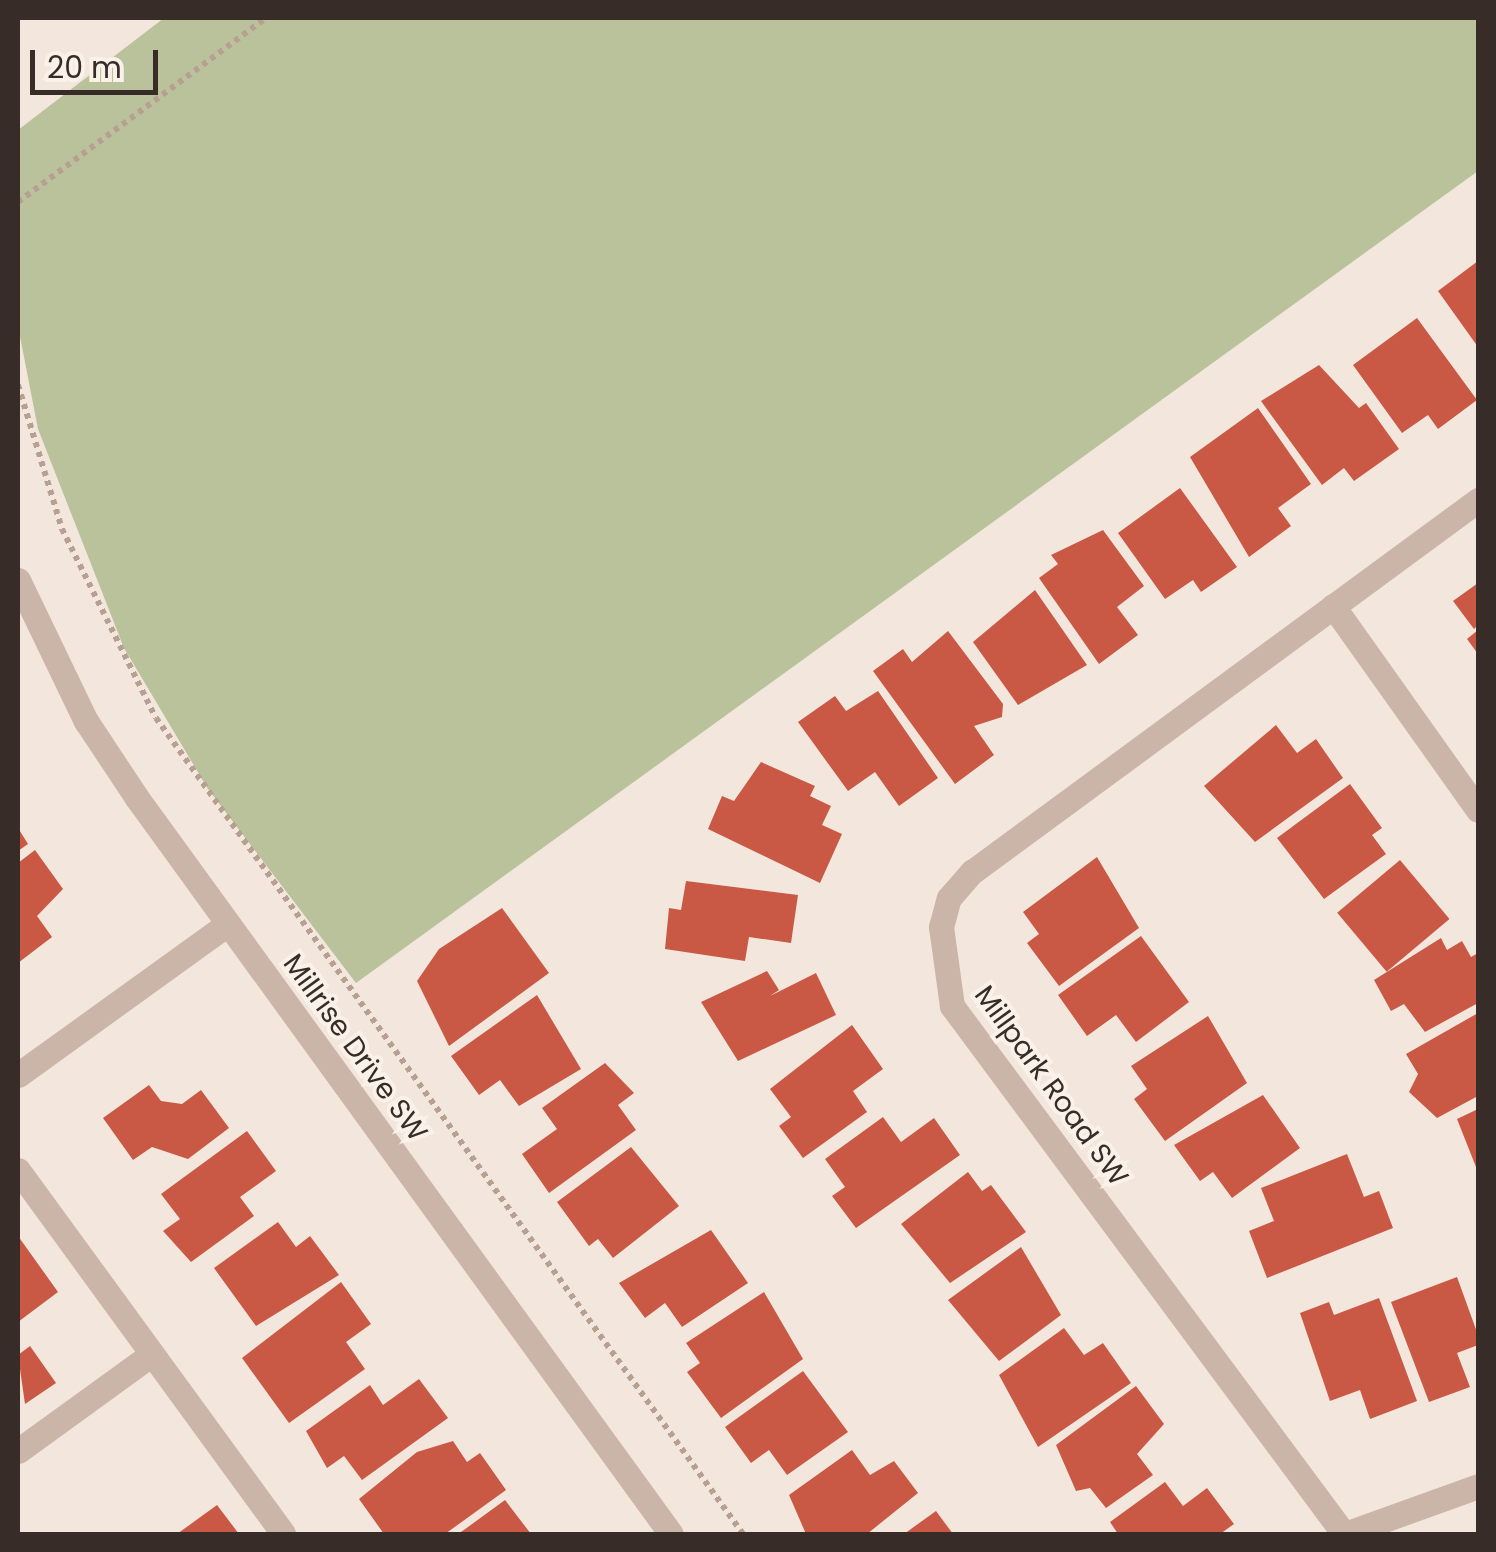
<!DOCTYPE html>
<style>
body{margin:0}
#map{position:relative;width:1496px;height:1552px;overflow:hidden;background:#f3e6dc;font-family:Poppins,sans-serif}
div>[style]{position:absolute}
.green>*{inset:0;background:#b9c29b}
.building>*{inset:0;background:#c95944;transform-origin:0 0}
.path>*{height:6px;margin-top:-3px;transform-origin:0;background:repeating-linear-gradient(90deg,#b79f92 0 5px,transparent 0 10px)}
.minor>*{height:25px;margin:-12.5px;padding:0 12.5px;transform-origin:12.5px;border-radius:12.5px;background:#cbb5a8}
span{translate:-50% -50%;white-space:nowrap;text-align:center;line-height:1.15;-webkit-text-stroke:8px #faf1e9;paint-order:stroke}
.street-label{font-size:28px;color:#382c28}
.frame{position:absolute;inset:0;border:20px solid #382c28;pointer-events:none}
.scale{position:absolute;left:30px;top:50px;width:128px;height:45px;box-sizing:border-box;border:5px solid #382c28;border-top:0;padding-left:12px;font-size:30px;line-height:35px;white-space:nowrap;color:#382c28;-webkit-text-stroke:8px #faf1e9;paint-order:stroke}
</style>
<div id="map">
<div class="green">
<div style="clip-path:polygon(164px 18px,1478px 18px,1478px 171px,356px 983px,208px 789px,124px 648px,38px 429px,18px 326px,18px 130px)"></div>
</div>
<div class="building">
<div style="clip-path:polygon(1478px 261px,1478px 347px,1438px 291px)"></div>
<div style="clip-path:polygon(1417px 318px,1477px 400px,1438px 429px,1428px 415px,1402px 433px,1353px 365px)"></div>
<div style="clip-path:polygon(1319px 365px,1359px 408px,1366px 403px,1399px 449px,1354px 481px,1344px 468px,1322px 485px,1261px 401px)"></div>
<div style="clip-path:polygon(1258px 408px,1311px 484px,1278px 508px,1291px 526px,1249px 557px,1190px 457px)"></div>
<div style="clip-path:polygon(1180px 488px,1237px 567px,1201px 592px,1193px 580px,1165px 599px,1118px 533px)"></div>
<div style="clip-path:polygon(1103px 530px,1144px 586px,1117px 607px,1138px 635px,1099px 664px,1039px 578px,1058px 564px,1051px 555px)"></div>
<div style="clip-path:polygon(1478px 583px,1478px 625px,1474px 629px,1453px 601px)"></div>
<div style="clip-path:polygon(1035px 590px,1087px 665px,1018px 705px,973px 642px)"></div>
<div style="clip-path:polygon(1478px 630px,1478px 654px,1467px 639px)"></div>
<div style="clip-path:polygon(948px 631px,1003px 704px,1002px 717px,974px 726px,994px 755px,955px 784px,873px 671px,903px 649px,912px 662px)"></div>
<div style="clip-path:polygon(878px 691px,938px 778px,899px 806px,875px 772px,848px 791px,798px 722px,835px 696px,846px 711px)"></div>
<div style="clip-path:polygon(1276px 725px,1297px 753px,1316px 739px,1343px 778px,1255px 842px,1204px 786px)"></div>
<div style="clip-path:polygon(761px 762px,815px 786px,810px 796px,831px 806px,822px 825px,842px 834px,820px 883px,708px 829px,722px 796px,734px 801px)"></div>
<div style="clip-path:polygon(1350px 784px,1382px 828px,1372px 835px,1386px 854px,1324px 899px,1277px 838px)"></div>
<div style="clip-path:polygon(18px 828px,28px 844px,18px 851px)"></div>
<div style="clip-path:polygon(35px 850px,63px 889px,37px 916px,52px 937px,18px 963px,18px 863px)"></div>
<div style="clip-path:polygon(1097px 857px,1139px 928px,1059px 986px,1027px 943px,1039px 934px,1023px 912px)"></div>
<div style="left:1400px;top:860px;width:77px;height:82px;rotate:50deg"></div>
<div style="clip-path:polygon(686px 881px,798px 895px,791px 943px,749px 937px,745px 961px,665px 949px,669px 908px,681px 910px)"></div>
<div style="clip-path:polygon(502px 908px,549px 973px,449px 1046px,417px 981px,439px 949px)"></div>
<div style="clip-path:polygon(1141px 936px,1189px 1002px,1136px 1042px,1116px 1015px,1087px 1036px,1058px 995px)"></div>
<div style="clip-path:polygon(1441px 938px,1447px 950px,1462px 941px,1471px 957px,1478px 953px,1478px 1003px,1425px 1032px,1404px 1004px,1391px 1011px,1374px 980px)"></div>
<div style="clip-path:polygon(767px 971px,779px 990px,770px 996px,816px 973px,836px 1015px,738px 1061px,701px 1002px)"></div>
<div style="clip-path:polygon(537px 995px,581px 1069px,519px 1106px,500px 1080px,479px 1095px,451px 1056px)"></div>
<div style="clip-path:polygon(1478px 1013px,1478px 1096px,1437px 1118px,1409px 1092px,1418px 1074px,1406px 1054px)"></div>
<div style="clip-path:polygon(1208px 1016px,1247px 1083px,1165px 1141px,1134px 1099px,1147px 1089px,1131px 1066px)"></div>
<div style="clip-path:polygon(852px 1025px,883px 1069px,853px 1091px,867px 1112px,803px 1158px,779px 1126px,791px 1117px,770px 1089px)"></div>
<div style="clip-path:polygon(605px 1063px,634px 1093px,618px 1105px,636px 1130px,549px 1193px,522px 1154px,557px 1129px,542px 1108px)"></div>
<div style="clip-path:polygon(149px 1085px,161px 1101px,182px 1104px,201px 1090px,229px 1128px,188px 1159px,152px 1147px,133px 1160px,103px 1118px)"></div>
<div style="clip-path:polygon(1263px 1095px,1300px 1148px,1232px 1198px,1213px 1172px,1200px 1181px,1174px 1145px)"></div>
<div style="clip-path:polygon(1478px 1109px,1478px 1172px,1457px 1119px)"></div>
<div style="clip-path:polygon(883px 1117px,901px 1142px,934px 1118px,960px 1155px,856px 1228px,832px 1196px,845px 1187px,825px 1159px)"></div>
<div style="clip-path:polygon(247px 1131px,276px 1171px,240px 1197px,254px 1216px,191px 1262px,163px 1231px,180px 1219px,161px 1194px)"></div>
<div style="clip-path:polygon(631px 1147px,679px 1206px,613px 1258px,598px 1239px,589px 1246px,557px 1202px)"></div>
<div style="clip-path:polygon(1347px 1154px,1364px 1197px,1379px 1191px,1393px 1228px,1267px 1278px,1249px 1231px,1274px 1221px,1261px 1188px)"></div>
<div style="clip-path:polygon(968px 1172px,982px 1191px,991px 1185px,1026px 1232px,950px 1283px,901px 1224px)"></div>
<div style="clip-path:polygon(278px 1222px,296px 1247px,310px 1236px,339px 1275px,256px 1326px,214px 1268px)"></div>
<div style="clip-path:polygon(711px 1230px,748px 1283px,682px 1327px,665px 1303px,645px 1318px,619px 1283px)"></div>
<div style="clip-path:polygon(18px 1236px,58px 1292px,18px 1322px)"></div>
<div style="clip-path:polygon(1021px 1247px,1061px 1315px,999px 1361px,948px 1300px)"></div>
<div style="clip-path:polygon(1457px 1277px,1478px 1335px,1478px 1345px,1457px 1353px,1470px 1387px,1429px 1402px,1391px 1302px)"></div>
<div style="clip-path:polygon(341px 1282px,371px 1324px,346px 1342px,365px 1369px,289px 1423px,242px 1358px)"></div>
<div style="clip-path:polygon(764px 1292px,803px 1359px,721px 1418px,687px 1372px,700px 1363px,686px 1343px)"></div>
<div style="clip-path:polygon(1379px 1298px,1417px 1401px,1370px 1419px,1360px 1390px,1330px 1401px,1300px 1313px,1329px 1302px,1334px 1315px)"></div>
<div style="clip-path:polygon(1064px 1328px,1084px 1355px,1103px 1343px,1131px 1383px,1038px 1447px,999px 1375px)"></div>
<div style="clip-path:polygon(30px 1346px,56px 1383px,25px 1404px,18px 1355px)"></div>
<div style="clip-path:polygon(803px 1371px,848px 1432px,787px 1475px,769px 1450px,751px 1463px,725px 1427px)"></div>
<div style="clip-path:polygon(419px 1379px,448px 1418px,362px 1480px,344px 1456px,327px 1468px,306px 1431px,370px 1385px,383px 1405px)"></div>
<div style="clip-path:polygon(1136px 1386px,1164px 1424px,1137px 1454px,1153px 1475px,1106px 1508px,1090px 1488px,1076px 1491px,1056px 1445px)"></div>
<div style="clip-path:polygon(453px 1441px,467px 1462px,480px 1453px,506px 1490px,445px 1534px,384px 1534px,359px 1499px,417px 1452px)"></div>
<div style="clip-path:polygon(852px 1450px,870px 1475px,894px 1461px,918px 1493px,867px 1534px,806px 1534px,789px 1495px)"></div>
<div style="clip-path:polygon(1165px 1482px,1183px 1506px,1207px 1488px,1234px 1524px,1220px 1534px,1118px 1534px,1110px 1522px)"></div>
<div style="clip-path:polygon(505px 1500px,531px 1534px,458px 1534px,468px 1527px)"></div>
<div style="clip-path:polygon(217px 1505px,239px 1534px,177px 1534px)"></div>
<div style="clip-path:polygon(936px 1511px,953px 1534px,904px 1534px)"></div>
</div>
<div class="path">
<div style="left:18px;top:202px;width:309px;rotate:-36.6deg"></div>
<div style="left:18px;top:385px;width:151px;rotate:73deg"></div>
<div style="left:62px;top:529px;width:211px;rotate:63.6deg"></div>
<div style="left:156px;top:718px;width:1005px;rotate:54.27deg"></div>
</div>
<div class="minor">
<div style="left:18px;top:580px;width:157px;rotate:64.3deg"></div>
<div style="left:86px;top:721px;width:92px;rotate:56.5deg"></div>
<div style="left:137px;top:798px;width:909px;rotate:54.04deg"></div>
<div style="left:1333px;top:606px;width:250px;rotate:54.6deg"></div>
<div style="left:18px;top:1075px;width:258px;rotate:-35.8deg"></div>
<div style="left:18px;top:1170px;width:450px;rotate:53.9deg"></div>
<div style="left:18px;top:1451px;width:165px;rotate:-35.9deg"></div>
<div style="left:1344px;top:1534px;width:658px;rotate:-126.59deg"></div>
<div style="left:952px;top:1006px;width:80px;rotate:-97.9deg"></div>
<div style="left:941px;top:927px;width:30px;rotate:-75deg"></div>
<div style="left:949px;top:898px;width:35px;rotate:-49deg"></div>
<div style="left:972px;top:872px;width:628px;rotate:-36.32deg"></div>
<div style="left:1345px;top:1534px;width:141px;rotate:-19.8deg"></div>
</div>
<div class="street-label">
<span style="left:355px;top:1048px;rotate:54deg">Millrise Drive SW</span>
<span style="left:1051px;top:1086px;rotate:54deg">Millpark Road SW</span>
</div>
<div class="frame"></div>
<div class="scale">20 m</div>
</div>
